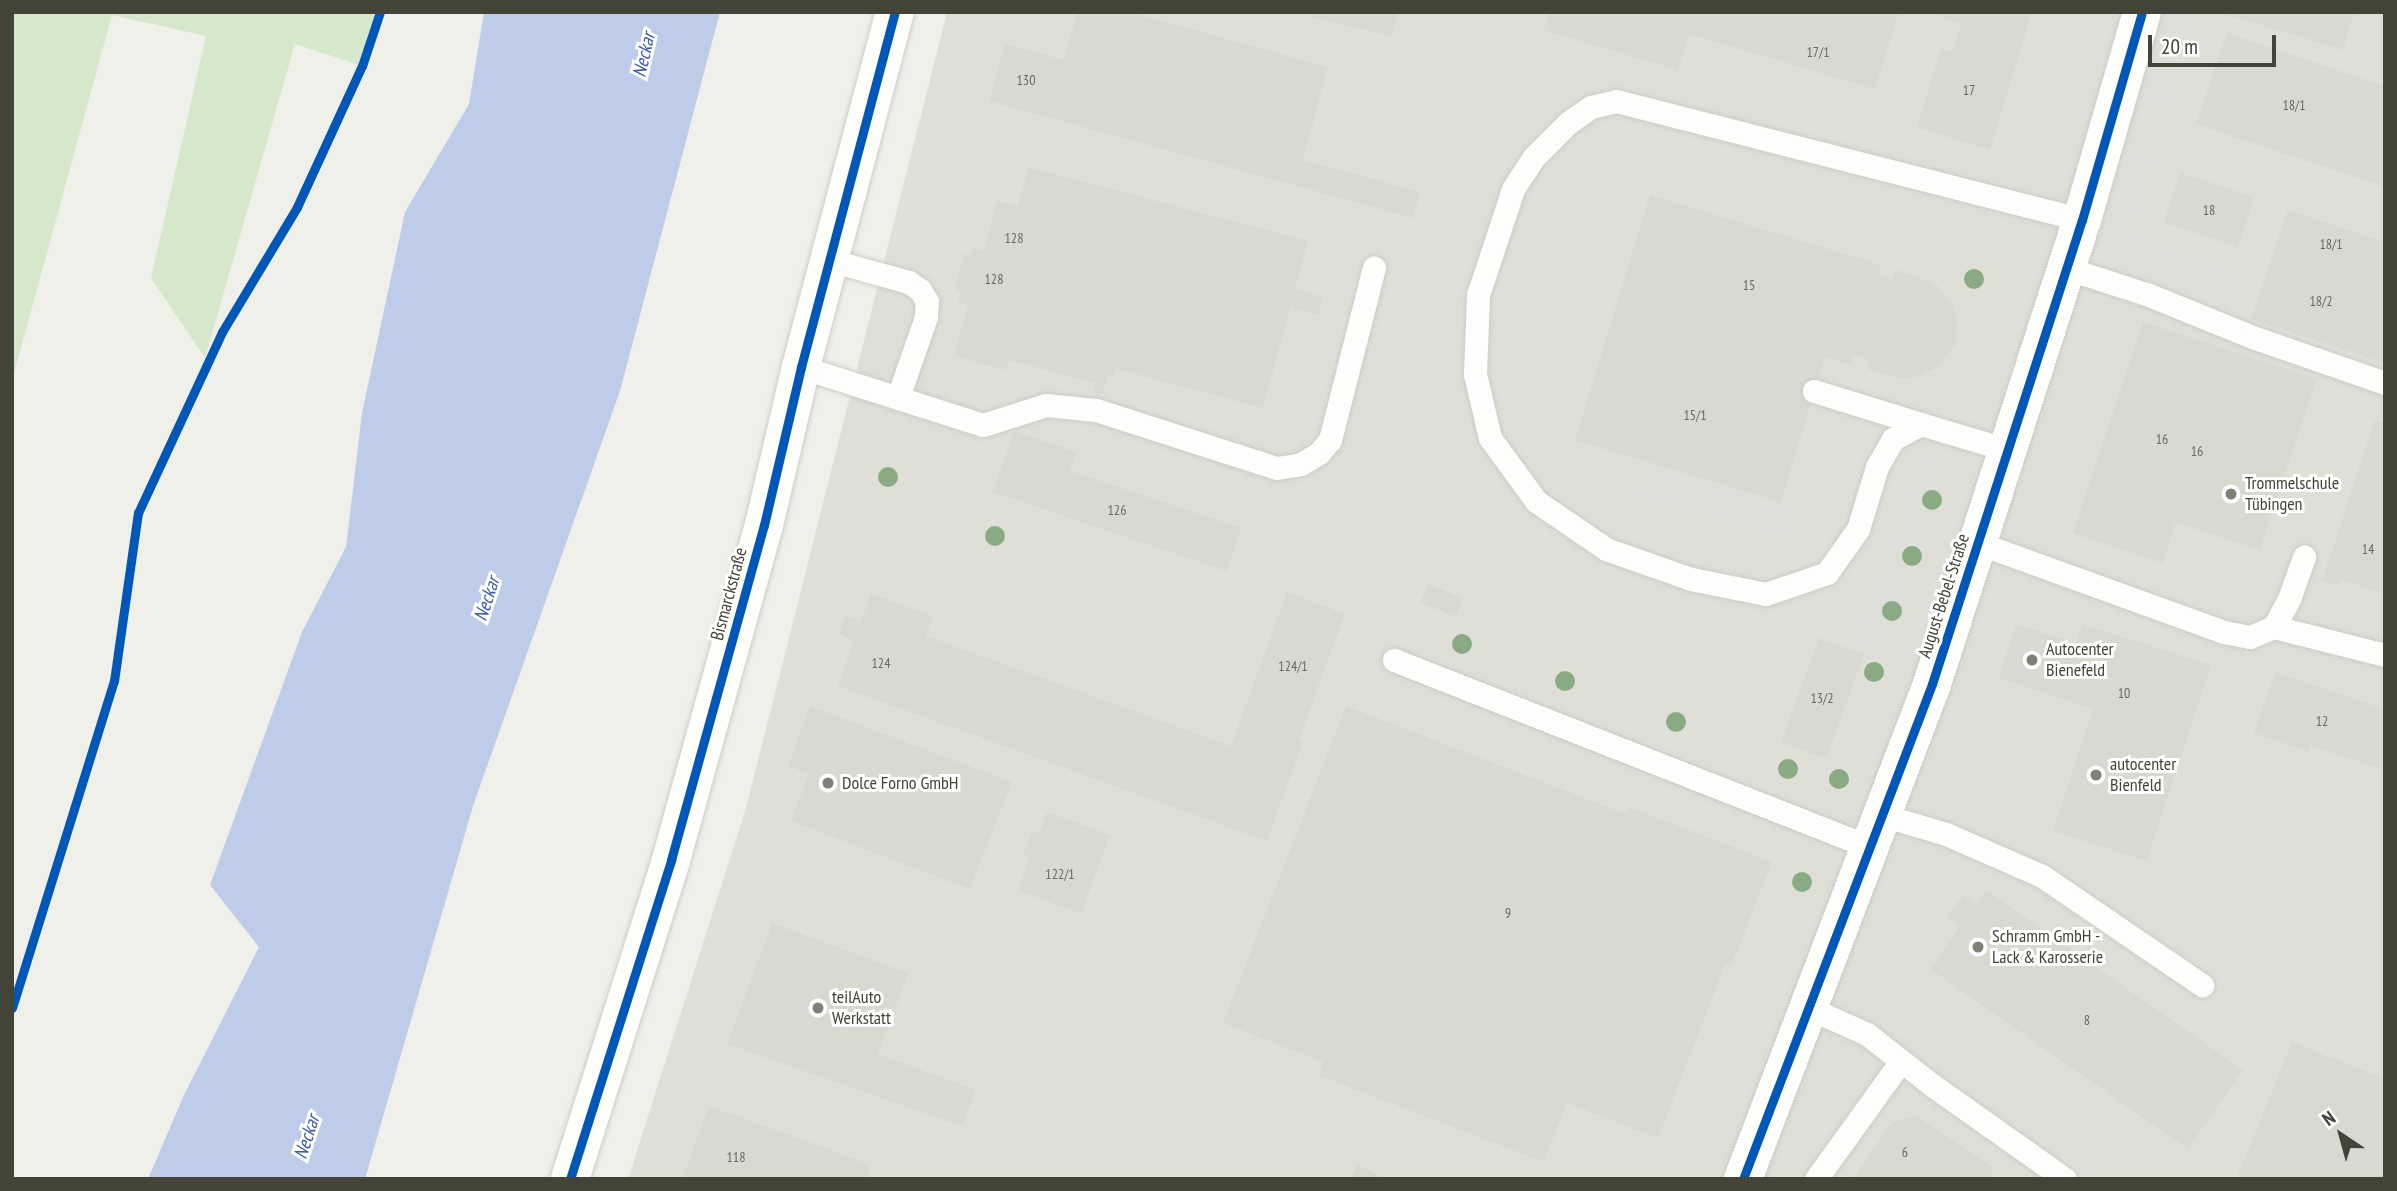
<!DOCTYPE html>
<meta charset="utf-8">
<style>
body{margin:0}
#map{position:relative;width:2397px;height:1191px;overflow:hidden;background:#f0f0ea;font-family:"PT Sans Narrow",sans-serif}
div>[style]{position:absolute}
.industrial>*{inset:0;background:#dfdfd8}
.green>*{inset:0;background:#d6e8cc}
.parking>*{inset:0;background:#dfdfda;transform-origin:0 0}
.water>*{inset:0;background:#bfcce9}
.building>*{inset:0;background:#d9d9d2;transform-origin:0 0}
.roads{filter:drop-shadow(0 0 2px #cdcdc8) drop-shadow(0 0 2px #cdcdc8)}
.lane>*{height:23px;margin:-11.5px;padding:0 11.5px;transform-origin:11.5px;border-radius:11.5px;background:#fdfdfc}
.street>*{height:38px;margin:-19px;padding:0 19px;transform-origin:19px;border-radius:19px;background:#fdfdfc}
.cycleway>*{height:9px;margin:-4.5px;padding:0 4.5px;transform-origin:4.5px;border-radius:4.5px;background:#0057b8}
.trees>*{width:20px;height:20px;margin:-10px;border-radius:50%;background:#8aaa84}
.dots>*{width:19px;height:19px;translate:-50% -50%;box-sizing:border-box;border:4px solid #fff;border-radius:50%}
span{translate:-50% -50%;white-space:nowrap;text-align:center;line-height:1.15;-webkit-text-stroke:6px #fff;paint-order:stroke}
.number-label{font-size:14px;color:#6a695e}
.number-label span{-webkit-text-stroke-width:0}
.poi-label{font-size:18px;color:#444337}
.left{translate:0 -50%;text-align:left}
.street-label{font-size:18px;color:#444337}
.water-label{font-size:19px;color:#3b5aa5;font-style:italic}
.frame{position:absolute;inset:0;border:14px solid #444337;pointer-events:none}
.north{position:absolute;left:2306px;top:1100px;width:70px;height:70px;-webkit-text-stroke:5px #fff;paint-order:stroke;rotate:324deg;font-size:19px;font-weight:700;line-height:28px;text-align:center;color:#444337}
.north::after{content:'';display:block;margin:auto;width:24px;height:32px;background:#444337;clip-path:polygon(50% 0,100% 100%,50% 72%,0 100%)}
.scale{position:absolute;left:2148px;top:35px;width:128px;height:32px;box-sizing:border-box;border:4px solid #444337;border-top:0;padding-left:9px;font-size:21px;line-height:24px;white-space:nowrap;color:#444337;-webkit-text-stroke:5px #fff;paint-order:stroke}
</style>
<div id="map">
<div class="industrial">
<div style="clip-path:polygon(947px 12px,2385px 12px,2385px 1179px,628px 1179px,746px 808px)"></div>
</div>
<div class="green">
<div style="clip-path:polygon(12px 12px,380px 12px,362px 66px,295px 44px,205px 358px,151px 278px,206px 36px,112px 15px,12px 381px)"></div>
</div>
<div class="parking">
<div style="clip-path:polygon(2142px 12px,2201px 13px,2173px 111px,2118px 95px)"></div>
<div style="clip-path:polygon(2106px 139px,2161px 161px,2137px 232px,2248px 274px,2230px 328px,2066px 268px)"></div>
<div style="left:1921px;top:451px;width:32px;height:210px;rotate:20deg"></div>
<div style="left:1645px;top:461px;width:164px;height:37px;rotate:17deg"></div>
</div>
<div class="water">
<div style="clip-path:polygon(484px 12px,720px 12px,620px 391px,473px 806px,365px 1179px,148px 1179px,183px 1097px,259px 947px,210px 885px,302px 632px,346px 547px,362px 413px,405px 212px,469px 104px)"></div>
</div>
<div class="building">
<div style="clip-path:polygon(1077px 12px,1129px 12px,1328px 67px,1303px 160px,1420px 192px,1413px 218px,989px 101px,1005px 44px,1064px 60px)"></div>
<div style="clip-path:polygon(1314px 12px,1398px 12px,1392px 36px,1312px 17px)"></div>
<div style="clip-path:polygon(1549px 12px,1899px 12px,1875px 89px,1689px 34px,1678px 70px,1544px 30px)"></div>
<div style="clip-path:polygon(1925px 12px,2032px 12px,1990px 150px,1917px 127px,1941px 49px,1952px 52px,1961px 23px)"></div>
<div style="clip-path:polygon(2230px 12px,2354px 12px,2343px 50px,2229px 15px)"></div>
<div style="clip-path:polygon(2227px 33px,2385px 86px,2385px 187px,2196px 124px)"></div>
<div style="clip-path:polygon(1028px 167px,1308px 241px,1295px 289px,1323px 297px,1318px 315px,1290px 308px,1263px 408px,1114px 368px,1112px 377px,1108px 375px,1103px 394px,1093px 392px,1096px 383px,1009px 360px,1006px 370px,954px 356px,968px 305px,958px 303px,961px 291px,955px 289px,964px 254px,971px 255px,973px 248px,984px 251px,997px 201px,1018px 206px)"></div>
<div style="left:2180px;top:173px;width:78px;height:52px;rotate:18deg"></div>
<div style="clip-path:polygon(1650px 195px,1881px 265px,1878px 275px,1894px 280px,1896px 270px,1931px 282px,1939px 287px,1953px 305px,1957px 317px,1956px 344px,1938px 367px,1913px 378px,1900px 378px,1867px 369px,1870px 360px,1854px 355px,1851px 365px,1825px 357px,1781px 502px,1575px 440px)"></div>
<div style="clip-path:polygon(2288px 210px,2385px 242px,2385px 363px,2251px 319px)"></div>
<div style="clip-path:polygon(2143px 322px,2317px 379px,2260px 550px,2176px 522px,2163px 563px,2073px 533px)"></div>
<div style="clip-path:polygon(2375px 420px,2385px 423px,2385px 594px,2340px 579px,2338px 586px,2322px 581px)"></div>
<div style="clip-path:polygon(1014px 431px,1076px 452px,1070px 471px,1241px 528px,1227px 571px,993px 492px)"></div>
<div style="left:1428px;top:584px;width:38px;height:20px;rotate:22deg"></div>
<div style="clip-path:polygon(1287px 592px,1345px 614px,1299px 740px,1303px 742px,1267px 841px,838px 686px,854px 641px,839px 634px,845px 616px,861px 622px,871px 594px,933px 616px,926px 636px,1231px 746px)"></div>
<div style="clip-path:polygon(2016px 624px,2076px 644px,2082px 624px,2211px 665px,2147px 861px,2053px 831px,2093px 709px,1999px 678px)"></div>
<div style="left:1819px;top:638px;width:48px;height:111px;rotate:20deg"></div>
<div style="clip-path:polygon(2275px 672px,2385px 709px,2385px 770px,2311px 746px,2309px 751px,2254px 733px)"></div>
<div style="clip-path:polygon(810px 706px,1012px 782px,970px 889px,791px 821px,809px 774px,788px 766px)"></div>
<div style="clip-path:polygon(1346px 706px,1626px 814px,1629px 807px,1772px 862px,1731px 967px,1725px 965px,1658px 1138px,1567px 1103px,1544px 1162px,1318px 1075px,1323px 1062px,1223px 1023px)"></div>
<div style="clip-path:polygon(1047px 812px,1110px 835px,1081px 914px,1018px 890px,1030px 858px,1023px 855px,1033px 830px,1039px 833px)"></div>
<div style="clip-path:polygon(1986px 890px,2243px 1070px,2188px 1149px,1930px 969px,1960px 926px,1947px 917px,1963px 895px,1976px 904px)"></div>
<div style="clip-path:polygon(772px 923px,908px 973px,878px 1054px,976px 1090px,962px 1126px,727px 1044px)"></div>
<div style="clip-path:polygon(2292px 1042px,2385px 1079px,2385px 1179px,2247px 1179px,2238px 1175px)"></div>
<div style="clip-path:polygon(709px 1106px,869px 1164px,869px 1179px,682px 1179px)"></div>
<div style="clip-path:polygon(1917px 1116px,1992px 1166px,1993px 1179px,1853px 1179px,1892px 1122px)"></div>
<div style="clip-path:polygon(1357px 1164px,1386px 1179px,1350px 1179px)"></div>
</div>
<div class="roads">
<div class="lane">
<div style="left:829px;top:260px;width:83px;rotate:15.4deg"></div>
<div style="left:909px;top:282px;width:14px;rotate:36deg"></div>
<div style="left:920px;top:290px;width:13px;rotate:58deg"></div>
<div style="left:927px;top:301px;width:16px;rotate:94deg"></div>
<div style="left:926px;top:317px;width:85px;rotate:109.3deg"></div>
<div style="left:2066px;top:268px;width:87px;rotate:18deg"></div>
<div style="left:2149px;top:295px;width:114px;rotate:22.1deg"></div>
<div style="left:2255px;top:338px;width:138px;rotate:19.1deg"></div>
<div style="left:801px;top:367px;width:191px;rotate:17.7deg"></div>
<div style="left:983px;top:425px;width:66px;rotate:-17.6deg"></div>
<div style="left:1046px;top:405px;width:50px;rotate:5.7deg"></div>
<div style="left:1096px;top:410px;width:190px;rotate:17.8deg"></div>
<div style="left:1277px;top:468px;width:24px;rotate:-9deg"></div>
<div style="left:1301px;top:464px;width:21px;rotate:-31deg"></div>
<div style="left:1319px;top:453px;width:17px;rotate:-50deg"></div>
<div style="left:1330px;top:440px;width:178px;rotate:-75.7deg"></div>
<div style="left:1814px;top:391px;width:112px;rotate:17.1deg"></div>
<div style="left:2008px;top:450px;width:91px;rotate:-163.4deg"></div>
<div style="left:1921px;top:424px;width:32px;rotate:152deg"></div>
<div style="left:1893px;top:439px;width:32px;rotate:120deg"></div>
<div style="left:1877px;top:467px;width:65px;rotate:107deg"></div>
<div style="left:1858px;top:529px;width:54px;rotate:125.2deg"></div>
<div style="left:1827px;top:573px;width:65px;rotate:161deg"></div>
<div style="left:1766px;top:594px;width:76px;rotate:-168.7deg"></div>
<div style="left:1691px;top:579px;width:90px;rotate:-160.6deg"></div>
<div style="left:1606px;top:549px;width:85px;rotate:-145.6deg"></div>
<div style="left:1536px;top:501px;width:78px;rotate:-126.1deg"></div>
<div style="left:1490px;top:438px;width:66px;rotate:-103.2deg"></div>
<div style="left:1475px;top:374px;width:79px;rotate:-87.8deg"></div>
<div style="left:1478px;top:295px;width:112px;rotate:-71.7deg"></div>
<div style="left:1513px;top:189px;width:38px;rotate:-57deg"></div>
<div style="left:1534px;top:157px;width:48px;rotate:-45deg"></div>
<div style="left:1568px;top:123px;width:28px;rotate:-35deg"></div>
<div style="left:1591px;top:107px;width:26px;rotate:-13deg"></div>
<div style="left:1616px;top:101px;width:481px;rotate:14.3deg"></div>
<div style="left:1978px;top:543px;width:262px;rotate:19.9deg"></div>
<div style="left:2224px;top:632px;width:26px;rotate:11deg"></div>
<div style="left:2250px;top:637px;width:26px;rotate:-23deg"></div>
<div style="left:2274px;top:627px;width:32px;rotate:-62deg"></div>
<div style="left:2289px;top:599px;width:45px;rotate:-70.3deg"></div>
<div style="left:2274px;top:627px;width:114px;rotate:14.2deg"></div>
<div style="left:1394px;top:660px;width:511px;rotate:21.45deg"></div>
<div style="left:1882px;top:815px;width:67px;rotate:16.5deg"></div>
<div style="left:1946px;top:834px;width:105px;rotate:23.6deg"></div>
<div style="left:2042px;top:876px;width:194px;rotate:34.3deg"></div>
<div style="left:1809px;top:1008px;width:64px;rotate:24.1deg"></div>
<div style="left:1867px;top:1034px;width:83px;rotate:38.1deg"></div>
<div style="left:1932px;top:1085px;width:163px;rotate:35.3deg"></div>
<div style="left:1816px;top:1179px;width:145px;rotate:-54.2deg"></div>
</div>
<div class="street">
<div style="left:570px;top:1179px;width:335px;rotate:-72.4deg"></div>
<div style="left:671px;top:860px;width:348px;rotate:-74.5deg"></div>
<div style="left:764px;top:525px;width:162px;rotate:-76.8deg"></div>
<div style="left:801px;top:367px;width:367px;rotate:-75.2deg"></div>
<div style="left:1743px;top:1179px;width:530px;rotate:-69.1deg"></div>
<div style="left:1932px;top:684px;width:488px;rotate:-72.1deg"></div>
<div style="left:2082px;top:220px;width:216px;rotate:-73.9deg"></div>
</div>
</div>
<div class="cycleway">
<div style="left:12px;top:1008px;width:343px;rotate:-72.7deg"></div>
<div style="left:114px;top:681px;width:170px;rotate:-81.9deg"></div>
<div style="left:138px;top:513px;width:200px;rotate:-65.1deg"></div>
<div style="left:222px;top:332px;width:146px;rotate:-59deg"></div>
<div style="left:297px;top:207px;width:155px;rotate:-65.3deg"></div>
<div style="left:362px;top:66px;width:57px;rotate:-71.6deg"></div>
<div style="left:570px;top:1179px;width:335px;rotate:-72.4deg"></div>
<div style="left:671px;top:860px;width:348px;rotate:-74.5deg"></div>
<div style="left:764px;top:525px;width:162px;rotate:-76.8deg"></div>
<div style="left:801px;top:367px;width:367px;rotate:-75.2deg"></div>
<div style="left:1743px;top:1179px;width:530px;rotate:-69.1deg"></div>
<div style="left:1932px;top:684px;width:488px;rotate:-72.1deg"></div>
<div style="left:2082px;top:220px;width:216px;rotate:-73.9deg"></div>
</div>
<div class="trees">
<div style="left:1974px;top:279px"></div>
<div style="left:888px;top:477px"></div>
<div style="left:1932px;top:500px"></div>
<div style="left:995px;top:536px"></div>
<div style="left:1912px;top:556px"></div>
<div style="left:1892px;top:611px"></div>
<div style="left:1462px;top:644px"></div>
<div style="left:1874px;top:672px"></div>
<div style="left:1565px;top:681px"></div>
<div style="left:1676px;top:722px"></div>
<div style="left:1788px;top:769px"></div>
<div style="left:1839px;top:779px"></div>
<div style="left:1802px;top:882px"></div>
</div>
<div class="dots">
<div style="left:2231px;top:494px;background:#808076"></div>
<div style="left:2032px;top:660px;background:#808076"></div>
<div style="left:2096px;top:775px;background:#808076"></div>
<div style="left:828px;top:783px;background:#808076"></div>
<div style="left:1978px;top:947px;background:#808076"></div>
<div style="left:818px;top:1008px;background:#808076"></div>
</div>
<div class="number-label">
<span style="left:1818px;top:52px">17/1</span>
<span style="left:1026px;top:80px">130</span>
<span style="left:1969px;top:90px">17</span>
<span style="left:2294px;top:105px">18/1</span>
<span style="left:2209px;top:210px">18</span>
<span style="left:1014px;top:238px">128</span>
<span style="left:2331px;top:244px">18/1</span>
<span style="left:994px;top:279px">128</span>
<span style="left:1749px;top:285px">15</span>
<span style="left:2321px;top:301px">18/2</span>
<span style="left:1695px;top:415px">15/1</span>
<span style="left:2162px;top:439px">16</span>
<span style="left:2197px;top:451px">16</span>
<span style="left:1117px;top:510px">126</span>
<span style="left:2368px;top:549px">14</span>
<span style="left:881px;top:663px">124</span>
<span style="left:1293px;top:666px">124/1</span>
<span style="left:2124px;top:693px">10</span>
<span style="left:1822px;top:698px">13/2</span>
<span style="left:2322px;top:721px">12</span>
<span style="left:1060px;top:874px">122/1</span>
<span style="left:1508px;top:913px">9</span>
<span style="left:2087px;top:1020px">8</span>
<span style="left:1905px;top:1152px">6</span>
<span style="left:736px;top:1157px">118</span>
</div>
<div class="poi-label">
<span class="left" style="left:2245px;top:494px">Trommelschule<br>Tübingen</span>
<span class="left" style="left:2046px;top:660px">Autocenter<br>Bienefeld</span>
<span class="left" style="left:2110px;top:775px">autocenter<br>Bienfeld</span>
<span class="left" style="left:842px;top:783px">Dolce Forno GmbH</span>
<span class="left" style="left:1992px;top:947px">Schramm GmbH -<br>Lack &amp; Karosserie</span>
<span class="left" style="left:832px;top:1008px">teilAuto<br>Werkstatt</span>
</div>
<div class="street-label">
<span style="left:729px;top:594px;rotate:-75deg">Bismarckstraße</span>
<span style="left:1944px;top:596px;rotate:-72deg">August-Bebel-Straße</span>
</div>
<div class="water-label">
<span style="left:644px;top:55px;rotate:-77deg">Neckar</span>
<span style="left:487px;top:599px;rotate:-72deg">Neckar</span>
<span style="left:307px;top:1137px;rotate:-72deg">Neckar</span>
</div>
<div class="frame"></div>
<div class="north">N</div>
<div class="scale">20 m</div>
</div>
